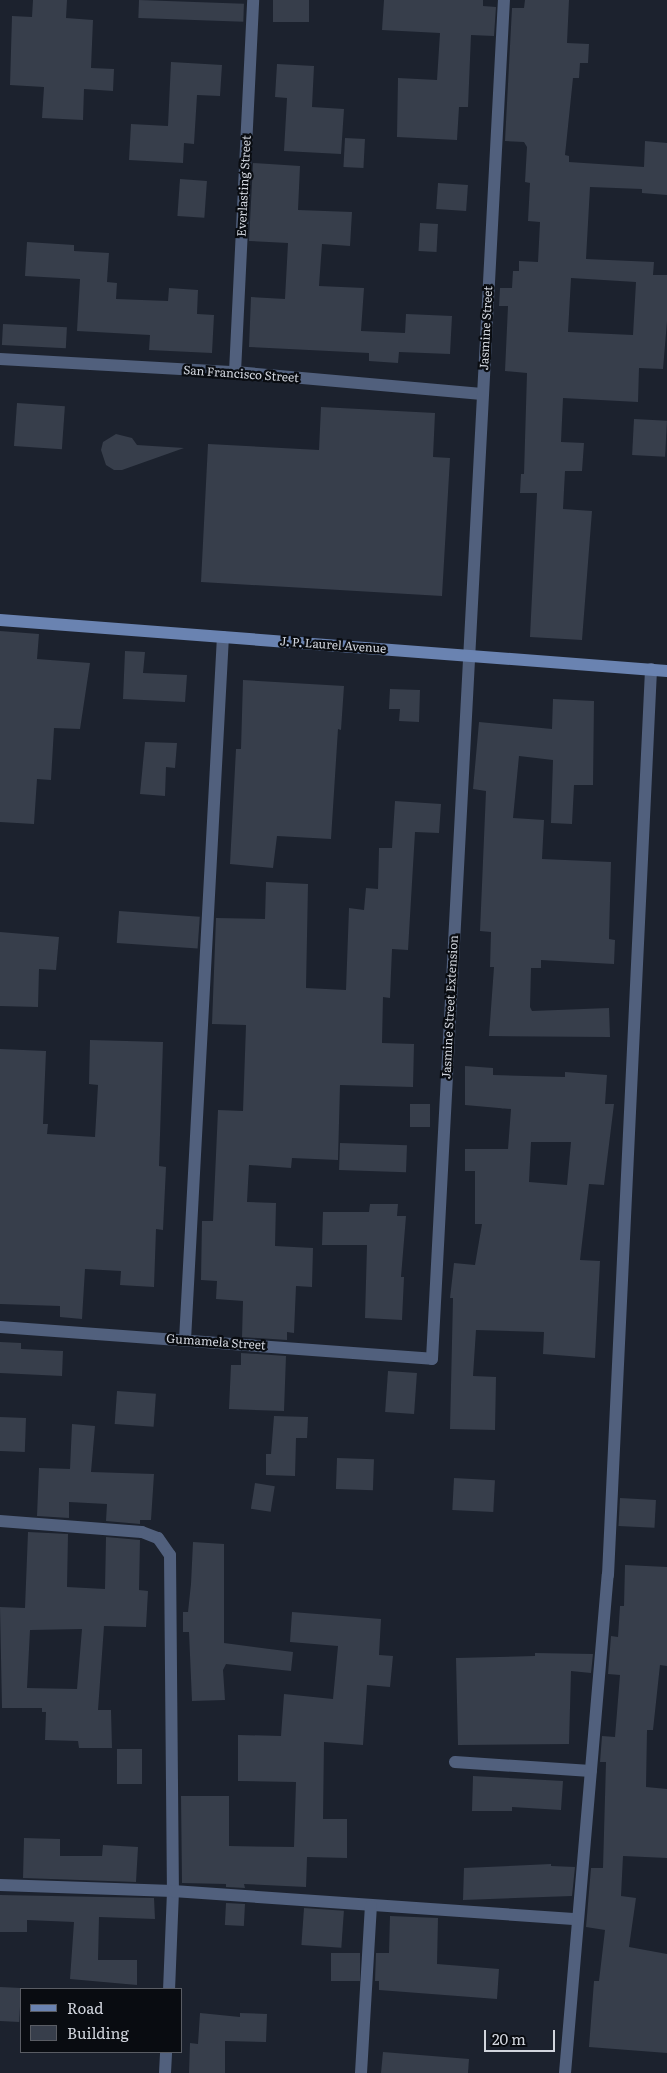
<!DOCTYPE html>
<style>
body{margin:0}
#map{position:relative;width:667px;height:2073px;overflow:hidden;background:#1c222e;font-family:Literata,serif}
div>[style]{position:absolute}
.building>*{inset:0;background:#373e4b;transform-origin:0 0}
.street>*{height:12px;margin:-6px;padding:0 6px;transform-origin:6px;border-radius:6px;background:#51607d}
.secondary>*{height:12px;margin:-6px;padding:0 6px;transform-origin:6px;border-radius:6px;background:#6a83b1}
span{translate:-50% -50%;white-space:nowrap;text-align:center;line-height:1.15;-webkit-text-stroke:4.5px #090c11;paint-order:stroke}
.street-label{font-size:12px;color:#d1d5dd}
.legend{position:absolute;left:20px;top:1988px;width:162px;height:65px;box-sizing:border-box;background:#090c11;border:1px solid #595c63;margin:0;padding:6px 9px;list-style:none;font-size:15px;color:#d1d5dd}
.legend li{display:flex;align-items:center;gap:10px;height:25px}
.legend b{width:25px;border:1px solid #595c63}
.scale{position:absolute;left:484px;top:2030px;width:71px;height:22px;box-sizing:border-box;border:2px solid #d1d5dd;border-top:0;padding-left:6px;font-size:15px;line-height:18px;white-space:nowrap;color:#d1d5dd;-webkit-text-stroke:4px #090c11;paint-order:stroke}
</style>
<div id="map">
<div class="building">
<div style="clip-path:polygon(33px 0,67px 0,66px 18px,93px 20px,91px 68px,114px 69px,113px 91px,84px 89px,83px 120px,42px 118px,44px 87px,10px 85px,12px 16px,32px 17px)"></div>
<div style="left:139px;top:0;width:105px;height:18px;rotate:2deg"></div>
<div style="left:273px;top:0;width:36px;height:22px"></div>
<div style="clip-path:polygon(384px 0,483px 0,483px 6px,496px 7px,494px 36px,471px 35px,468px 107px,459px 107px,457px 140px,397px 137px,398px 78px,437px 80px,440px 33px,382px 30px)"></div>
<div style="clip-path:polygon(evenodd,525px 0,569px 0,567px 43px,589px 44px,588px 63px,580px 63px,579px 78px,573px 78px,565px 155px,569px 156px,569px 162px,644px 167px,645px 141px,667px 143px,667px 195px,642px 193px,642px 189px,590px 187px,586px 259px,654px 262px,653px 275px,667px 275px,667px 321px,663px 369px,639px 368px,638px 402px,563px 398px,561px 442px,584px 443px,582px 471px,565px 471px,563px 509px,592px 511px,582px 640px,530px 637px,537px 493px,520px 493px,521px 474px,524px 474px,527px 373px,505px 371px,508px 306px,499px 306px,500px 288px,512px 288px,513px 271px,519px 271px,519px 261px,538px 262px,540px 222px,528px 221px,530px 183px,525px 182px,527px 147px,524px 142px,505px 141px,512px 8px,524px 8px,525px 0,571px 278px,636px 282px,633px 335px,568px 332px,571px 278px)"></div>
<div style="clip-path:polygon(171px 62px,222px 65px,220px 96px,197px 95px,194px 144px,184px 143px,183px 163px,129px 160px,131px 124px,168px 126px)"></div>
<div style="clip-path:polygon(277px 64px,314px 66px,312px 107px,344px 109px,341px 154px,284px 151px,287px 98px,275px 97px)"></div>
<div style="left:345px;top:138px;width:20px;height:29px;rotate:3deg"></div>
<div style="clip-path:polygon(253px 163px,300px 166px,298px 210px,352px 212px,350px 246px,322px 244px,319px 286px,364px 288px,361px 331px,405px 333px,406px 314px,452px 316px,450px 354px,399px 352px,398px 363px,369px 361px,369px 353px,249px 347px,251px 297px,285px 299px,288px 243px,249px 241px)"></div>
<div style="left:180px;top:179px;width:27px;height:37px;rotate:4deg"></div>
<div style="left:438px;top:183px;width:30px;height:26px;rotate:4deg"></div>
<div style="left:420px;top:223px;width:18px;height:28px;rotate:3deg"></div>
<div style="clip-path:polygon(27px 242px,74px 245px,74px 251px,109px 253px,107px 282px,117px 283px,116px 299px,168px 301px,169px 288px,198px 290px,197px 314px,214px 315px,212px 353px,149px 350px,150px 335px,77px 331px,80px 279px,25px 276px)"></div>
<div style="left:3px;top:324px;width:64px;height:21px;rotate:3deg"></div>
<div style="left:17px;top:403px;width:48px;height:43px;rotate:4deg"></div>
<div style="clip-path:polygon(321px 407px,435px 413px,433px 457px,450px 458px,442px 596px,201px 582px,208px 444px,319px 450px)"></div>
<div style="left:634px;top:419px;width:33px;height:36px;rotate:3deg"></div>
<div style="clip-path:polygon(116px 434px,132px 438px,137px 445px,184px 448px,122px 470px,114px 470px,106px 465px,101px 450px,103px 442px)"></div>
<div style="clip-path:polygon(0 631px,39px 634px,37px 659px,90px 663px,80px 729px,54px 728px,51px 780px,37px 779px,34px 824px,0 822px)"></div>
<div style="clip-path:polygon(125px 651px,145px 652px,143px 673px,187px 675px,185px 702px,123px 699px)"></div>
<div style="clip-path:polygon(243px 680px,344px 686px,341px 730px,338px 729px,331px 839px,277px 836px,273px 868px,230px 864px,236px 749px,241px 749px)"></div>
<div style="clip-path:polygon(390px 689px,420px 690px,419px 722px,399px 721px,400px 709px,389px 709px)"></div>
<div style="clip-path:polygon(553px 699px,594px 701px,593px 785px,574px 785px,572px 824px,551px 823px,553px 760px,519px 756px,513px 818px,544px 820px,542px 859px,611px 862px,609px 939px,615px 940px,614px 964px,541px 960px,541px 968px,531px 968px,530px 1007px,532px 1011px,609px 1008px,610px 1037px,489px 1036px,494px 967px,490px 967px,491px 932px,480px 931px,486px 791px,473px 789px,479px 722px,552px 729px)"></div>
<div style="clip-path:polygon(145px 742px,177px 743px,175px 768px,166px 767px,165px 796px,140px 794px)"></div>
<div style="clip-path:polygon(395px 801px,441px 804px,439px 833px,415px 832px,408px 950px,392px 949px,390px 998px,383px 997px,382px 1043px,414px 1044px,413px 1087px,340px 1085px,338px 1160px,292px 1158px,291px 1168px,249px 1165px,247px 1202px,276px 1203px,275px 1246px,313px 1248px,312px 1287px,296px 1286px,294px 1333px,287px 1332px,287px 1340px,242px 1337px,243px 1301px,216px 1299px,217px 1281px,201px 1280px,202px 1221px,213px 1221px,218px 1110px,243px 1111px,246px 1025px,212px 1024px,216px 918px,265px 919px,266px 882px,308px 884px,306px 988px,346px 990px,349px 908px,364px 910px,366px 888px,378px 889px,379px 848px,392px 848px)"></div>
<div style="left:119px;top:911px;width:81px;height:32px;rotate:4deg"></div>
<div style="clip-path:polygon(0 932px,59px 937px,56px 970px,39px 969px,38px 1007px,0 1006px)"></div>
<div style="clip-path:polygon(90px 1040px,163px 1042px,159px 1166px,166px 1167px,163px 1230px,156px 1229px,154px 1287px,120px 1285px,121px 1271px,85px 1269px,82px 1319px,60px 1317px,60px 1306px,0 1304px,0 1049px,46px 1051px,43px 1124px,48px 1124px,47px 1134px,95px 1137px,98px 1085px,89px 1084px)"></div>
<div style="clip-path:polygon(evenodd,465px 1066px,493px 1068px,493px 1075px,565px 1077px,565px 1072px,607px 1075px,605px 1104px,614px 1104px,604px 1185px,589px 1184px,580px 1260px,600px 1261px,595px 1358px,543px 1354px,544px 1332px,476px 1330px,473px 1376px,496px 1377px,495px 1430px,450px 1429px,453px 1298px,450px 1298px,454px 1263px,475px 1265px,482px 1224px,475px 1224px,475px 1171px,465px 1171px,465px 1149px,508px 1149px,511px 1109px,465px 1105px,465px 1066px,531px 1142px,571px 1142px,567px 1185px,529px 1182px,531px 1142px)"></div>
<div style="left:410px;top:1104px;width:20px;height:23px"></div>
<div style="left:340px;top:1143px;width:67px;height:27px;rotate:2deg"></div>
<div style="clip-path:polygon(370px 1204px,398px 1204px,397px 1216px,406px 1216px,401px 1277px,404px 1277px,402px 1320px,365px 1318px,367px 1245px,322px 1245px,323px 1212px,369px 1212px)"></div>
<div style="clip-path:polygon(0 1342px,21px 1343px,21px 1349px,63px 1351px,62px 1376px,0 1373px)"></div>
<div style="clip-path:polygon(241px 1353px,286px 1356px,284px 1411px,229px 1409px,231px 1365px,241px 1365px)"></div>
<div style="left:388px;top:1371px;width:29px;height:41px;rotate:4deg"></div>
<div style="left:117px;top:1391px;width:39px;height:33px;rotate:4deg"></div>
<div style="clip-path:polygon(274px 1416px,308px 1417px,307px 1438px,296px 1438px,295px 1476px,266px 1475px,266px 1454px,271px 1454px)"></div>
<div style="left:0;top:1417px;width:26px;height:34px;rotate:2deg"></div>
<div style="clip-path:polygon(72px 1424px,95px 1426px,91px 1472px,154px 1474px,151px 1520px,140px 1520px,140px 1524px,106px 1521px,107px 1504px,69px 1502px,69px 1518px,37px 1516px,39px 1468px,70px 1469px)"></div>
<div style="left:337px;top:1458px;width:37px;height:31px;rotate:2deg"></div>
<div style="left:454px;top:1478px;width:41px;height:32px;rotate:3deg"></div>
<div style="left:255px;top:1483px;width:20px;height:26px;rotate:9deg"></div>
<div style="left:620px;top:1498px;width:36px;height:28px;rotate:3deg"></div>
<div style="clip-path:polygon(evenodd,28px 1532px,68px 1534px,67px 1587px,105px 1589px,106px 1537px,140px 1540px,139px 1590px,148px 1591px,146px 1627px,104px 1626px,98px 1710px,111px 1710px,112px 1748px,79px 1748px,78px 1741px,45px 1740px,46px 1712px,42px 1712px,42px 1708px,2px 1708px,0 1607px,25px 1608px,28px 1532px,82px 1629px,77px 1689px,27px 1688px,30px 1630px,82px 1629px)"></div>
<div style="clip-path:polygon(193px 1542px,224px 1544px,224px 1643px,293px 1652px,291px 1671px,226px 1664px,223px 1670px,225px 1700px,192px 1701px,189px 1632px,183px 1632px,183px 1612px,188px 1612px,191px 1584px)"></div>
<div style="clip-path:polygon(625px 1565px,667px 1567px,667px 1666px,660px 1665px,653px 1730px,647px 1730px,646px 1787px,667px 1789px,667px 1858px,623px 1856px,621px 1896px,636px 1898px,629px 1947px,667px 1954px,667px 2053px,589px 2047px,594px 1981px,599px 1981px,605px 1930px,586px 1927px,591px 1868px,603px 1868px,606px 1762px,600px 1762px,602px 1736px,615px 1737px,620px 1675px,608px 1674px,611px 1636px,618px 1637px,620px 1606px,624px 1606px)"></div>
<div style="clip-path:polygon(292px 1612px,381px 1619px,379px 1655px,393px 1656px,390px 1687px,367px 1685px,363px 1745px,324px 1742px,323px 1819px,347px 1819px,347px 1858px,307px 1857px,306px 1887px,244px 1884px,245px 1888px,226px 1887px,226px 1884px,182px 1883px,181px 1796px,229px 1796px,229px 1846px,294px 1847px,296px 1782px,238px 1781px,238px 1735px,281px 1736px,284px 1694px,333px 1699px,338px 1646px,290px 1642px)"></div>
<div style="clip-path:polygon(535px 1653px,593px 1654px,591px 1673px,571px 1671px,569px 1744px,458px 1745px,456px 1658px,535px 1656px)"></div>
<div style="left:117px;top:1749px;width:25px;height:35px"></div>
<div style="clip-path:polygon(473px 1776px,563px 1781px,561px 1810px,512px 1807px,512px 1811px,472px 1811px)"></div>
<div style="clip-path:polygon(24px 1838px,60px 1839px,60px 1856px,102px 1856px,103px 1845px,138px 1847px,136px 1882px,23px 1878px)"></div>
<div style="clip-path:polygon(551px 1864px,551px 1866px,575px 1867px,572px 1896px,463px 1900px,464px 1868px)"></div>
<div style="clip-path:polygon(0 1895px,154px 1898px,155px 1919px,99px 1917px,98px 1960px,137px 1960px,137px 1985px,70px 1979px,74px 1922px,27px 1920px,27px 1932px,0 1932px)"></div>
<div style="left:226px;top:1903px;width:19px;height:22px;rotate:3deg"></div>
<div style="left:304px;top:1908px;width:40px;height:37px;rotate:4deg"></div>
<div style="clip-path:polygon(390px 1916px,438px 1918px,437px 1964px,499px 1969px,497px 1999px,379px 1990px,379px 1981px,375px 1981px,376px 1953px,389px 1953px)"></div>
<div style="left:331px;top:1953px;width:29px;height:28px"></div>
<div style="left:0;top:1987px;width:21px;height:34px;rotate:3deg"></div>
<div style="clip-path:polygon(200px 2013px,240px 2017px,240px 2013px,267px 2014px,266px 2042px,225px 2041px,225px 2073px,189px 2073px,190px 2043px,198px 2044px)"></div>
<div style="clip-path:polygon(383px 2052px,469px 2059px,468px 2073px,381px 2073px)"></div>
</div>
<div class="street">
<div style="left:0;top:359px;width:235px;rotate:3.2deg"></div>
<div style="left:235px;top:372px;width:248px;rotate:5.1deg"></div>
<div style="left:235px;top:372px;width:372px;rotate:-87.2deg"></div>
<div style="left:0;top:1327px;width:433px;rotate:4.2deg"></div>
<div style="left:432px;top:1359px;width:1361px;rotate:-86.97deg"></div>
<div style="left:185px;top:1340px;width:704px;rotate:-86.91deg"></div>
<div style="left:0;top:1521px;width:142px;rotate:4.4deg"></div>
<div style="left:142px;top:1532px;width:17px;rotate:21deg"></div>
<div style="left:158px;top:1538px;width:21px;rotate:55deg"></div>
<div style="left:170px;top:1555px;width:336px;rotate:89.5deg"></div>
<div style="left:173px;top:1891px;width:98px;rotate:92.3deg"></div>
<div style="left:455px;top:1762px;width:136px;rotate:3.8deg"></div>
<div style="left:0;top:1885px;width:173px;rotate:2deg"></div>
<div style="left:173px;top:1891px;width:405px;rotate:4deg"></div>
<div style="left:165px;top:2073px;width:21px;rotate:-87deg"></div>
<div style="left:361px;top:2073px;width:167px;rotate:-86.6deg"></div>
<div style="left:565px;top:2073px;width:500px;rotate:-85.1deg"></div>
<div style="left:608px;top:1575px;width:907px;rotate:-87.28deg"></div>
</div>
<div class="secondary">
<div style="left:0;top:620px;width:669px;rotate:4.37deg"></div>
</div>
<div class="street-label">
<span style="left:244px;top:186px;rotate:-87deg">Everlasting Street</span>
<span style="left:486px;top:328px;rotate:-87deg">Jasmine Street</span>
<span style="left:241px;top:374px;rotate:4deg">San Francisco Street</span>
<span style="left:333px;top:645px;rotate:4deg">J. P. Laurel Avenue</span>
<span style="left:450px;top:1007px;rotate:-87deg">Jasmine Street Extension</span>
<span style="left:216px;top:1342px;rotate:4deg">Gumamela Street</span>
</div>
<ul class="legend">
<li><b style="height:6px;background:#6a83b1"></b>Road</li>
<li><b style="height:14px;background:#373e4b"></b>Building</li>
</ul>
<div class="scale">20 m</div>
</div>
